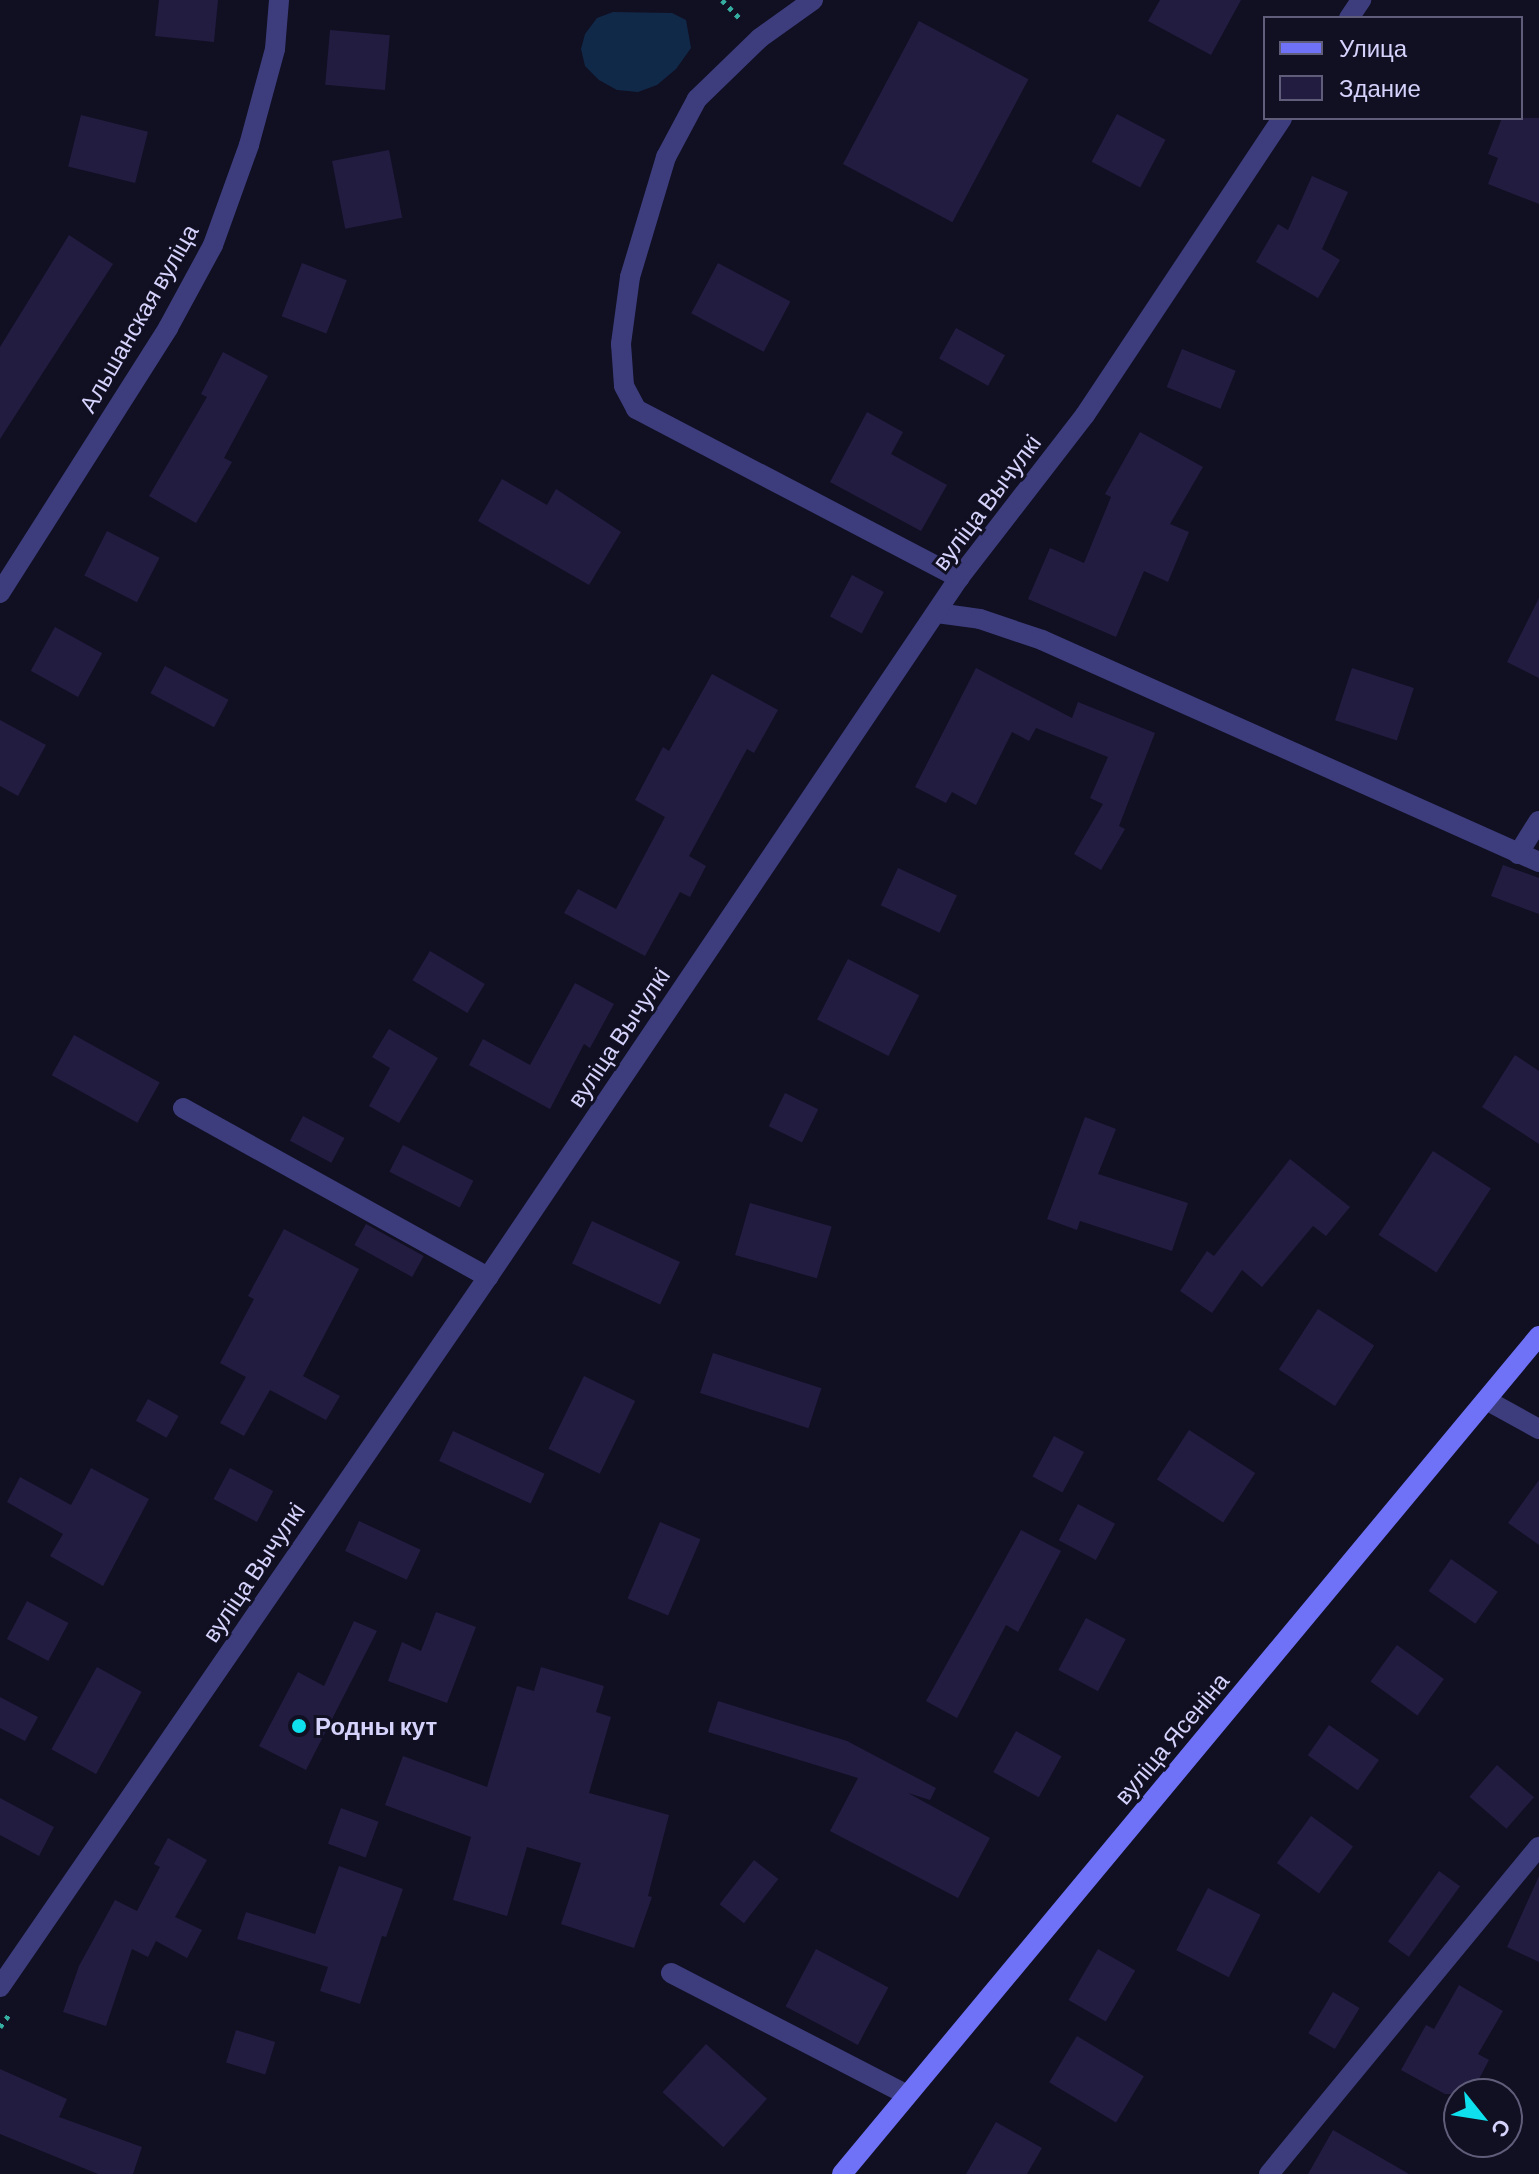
<!DOCTYPE html>
<meta charset="utf-8">
<style>
body{margin:0}
#map{position:relative;width:1539px;height:2174px;overflow:hidden;background:#110f22;font-family:Barlow,sans-serif}
div>[style]{position:absolute}
.water>*{inset:0;background:#112948}
.building>*{inset:0;background:#221c41;transform-origin:0 0}
.path>*{height:5px;margin-top:-2.5px;transform-origin:0;background:repeating-linear-gradient(90deg,#35ada0 0 4px,transparent 0 10px)}
.lane>*{height:20px;margin:-10px;padding:0 10px;transform-origin:10px;border-radius:10px;background:#3d3d7e}
.street>*{height:20px;margin:-10px;padding:0 10px;transform-origin:10px;border-radius:10px;background:#3d3d7e}
.secondary>*{height:20px;margin:-10px;padding:0 10px;transform-origin:10px;border-radius:10px;background:#6f72f7}
.dots>*{width:22px;height:22px;translate:-50% -50%;box-sizing:border-box;border:4px solid #110f22;border-radius:50%}
span{translate:-50% -50%;white-space:nowrap;text-align:center;line-height:1.15;-webkit-text-stroke:6px #110f22;paint-order:stroke}
.street-label{font-size:24px;color:#d5d2fc}
.poi-label{font-size:24px;color:#d5d2fc;font-weight:700}
.left{translate:0 -50%;text-align:left}
.legend{position:absolute;left:1263px;top:16px;width:260px;height:104px;box-sizing:border-box;background:#110f22;border:2px solid #5f5d79;margin:0;padding:10px 14px;list-style:none;font-size:24px;color:#d5d2fc}
.legend li{display:flex;align-items:center;gap:16px;height:40px}
.legend b{width:40px;border:2px solid #5f5d79}
.north{position:absolute;left:1443px;top:2078px;width:80px;height:80px;box-sizing:border-box;background:#110f22;border:2px solid #5f5d79;border-radius:50%;rotate:120deg;font-size:22px;font-weight:700;line-height:32px;text-align:center;color:#d5d2fc}
.north::after{content:'';display:block;margin:auto;width:28px;height:36px;background:#0ee1ed;clip-path:polygon(50% 0,100% 100%,50% 72%,0 100%)}
</style>
<div id="map">
<div class="water">
<div style="clip-path:polygon(613px 12px,672px 13px,686px 20px,691px 48px,676px 69px,657px 85px,638px 92px,617px 90px,599px 80px,585px 66px,581px 49px,585px 34px,597px 18px)"></div>
</div>
<div class="building">
<div style="clip-path:polygon(159px 0,218px 0,214px 42px,155px 36px)"></div>
<div style="clip-path:polygon(1160px 0,1241px 0,1211px 55px,1148px 21px)"></div>
<div style="left:919px;top:21px;width:124px;height:162px;rotate:28deg"></div>
<div style="left:330px;top:30px;width:60px;height:55px;rotate:5deg"></div>
<div style="left:1117px;top:114px;width:55px;height:54px;rotate:28deg"></div>
<div style="left:81px;top:115px;width:69px;height:53px;rotate:14deg"></div>
<div style="clip-path:polygon(1502px 118px,1539px 118px,1539px 204px,1488px 184px,1498px 158px,1488px 154px)"></div>
<div style="left:389px;top:150px;width:69px;height:58px;rotate:79deg"></div>
<div style="clip-path:polygon(1312px 176px,1348px 192px,1322px 249px,1340px 260px,1318px 298px,1256px 262px,1278px 224px,1288px 230px)"></div>
<div style="clip-path:polygon(69px 235px,113px 264px,0 439px,0 347px)"></div>
<div style="left:302px;top:263px;width:48px;height:57px;rotate:21deg"></div>
<div style="left:718px;top:263px;width:82px;height:57px;rotate:28deg"></div>
<div style="left:956px;top:328px;width:56px;height:35px;rotate:29deg"></div>
<div style="left:1182px;top:349px;width:58px;height:41px;rotate:22deg"></div>
<div style="clip-path:polygon(223px 352px,268px 376px,224px 458px,232px 462px,196px 523px,149px 496px,207px 397px,201px 394px)"></div>
<div style="clip-path:polygon(867px 412px,903px 432px,891px 454px,947px 485px,921px 531px,830px 482px)"></div>
<div style="clip-path:polygon(1140px 432px,1203px 467px,1170px 524px,1189px 532px,1168px 582px,1144px 571px,1116px 637px,1028px 599px,1050px 548px,1084px 563px,1111px 497px,1105px 494px)"></div>
<div style="clip-path:polygon(502px 479px,547px 505px,556px 489px,621px 532px,589px 585px,478px 521px)"></div>
<div style="left:107px;top:531px;width:59px;height:50px;rotate:27deg"></div>
<div style="left:852px;top:575px;width:36px;height:47px;rotate:28deg"></div>
<div style="clip-path:polygon(1539px 598px,1539px 678px,1507px 662px)"></div>
<div style="left:55px;top:627px;width:54px;height:50px;rotate:29deg"></div>
<div style="left:165px;top:666px;width:72px;height:31px;rotate:28deg"></div>
<div style="clip-path:polygon(976px 668px,1072px 718px,1078px 702px,1155px 733px,1119px 826px,1125px 829px,1101px 870px,1074px 854px,1103px 804px,1090px 798px,1108px 757px,1036px 728px,1029px 741px,1012px 732px,976px 805px,952px 792px,946px 803px,915px 787px)"></div>
<div style="left:1352px;top:668px;width:65px;height:55px;rotate:18deg"></div>
<div style="clip-path:polygon(712px 674px,778px 710px,754px 753px,747px 749px,689px 856px,706px 866px,690px 897px,680px 892px,645px 956px,564px 913px,578px 889px,616px 909px,665px 817px,635px 800px,663px 747px,669px 751px)"></div>
<div style="clip-path:polygon(0 720px,46px 745px,18px 796px,0 786px)"></div>
<div style="clip-path:polygon(1503px 865px,1539px 878px,1539px 914px,1491px 896px)"></div>
<div style="left:898px;top:868px;width:65px;height:41px;rotate:25deg"></div>
<div style="left:430px;top:951px;width:64px;height:34px;rotate:31deg"></div>
<div style="left:848px;top:959px;width:80px;height:68px;rotate:27deg"></div>
<div style="clip-path:polygon(575px 983px,614px 1004px,590px 1048px,584px 1044px,550px 1109px,469px 1065px,483px 1039px,530px 1065px)"></div>
<div style="clip-path:polygon(389px 1029px,438px 1058px,399px 1123px,369px 1106px,390px 1068px,372px 1057px)"></div>
<div style="left:74px;top:1035px;width:98px;height:46px;rotate:29deg"></div>
<div style="clip-path:polygon(1515px 1055px,1539px 1071px,1539px 1144px,1482px 1107px)"></div>
<div style="left:785px;top:1093px;width:37px;height:37px;rotate:26deg"></div>
<div style="left:303px;top:1116px;width:47px;height:28px;rotate:28deg"></div>
<div style="clip-path:polygon(1085px 1117px,1116px 1129px,1098px 1174px,1188px 1203px,1172px 1251px,1080px 1221px,1077px 1230px,1047px 1219px)"></div>
<div style="left:403px;top:1145px;width:79px;height:30px;rotate:27deg"></div>
<div style="left:1433px;top:1151px;width:69px;height:100px;rotate:33deg"></div>
<div style="clip-path:polygon(1290px 1159px,1350px 1207px,1326px 1236px,1313px 1226px,1262px 1287px,1242px 1270px,1212px 1313px,1180px 1291px,1207px 1251px,1214px 1256px)"></div>
<div style="left:750px;top:1203px;width:85px;height:54px;rotate:16deg"></div>
<div style="left:592px;top:1221px;width:97px;height:47px;rotate:25deg"></div>
<div style="left:366px;top:1224px;width:66px;height:24px;rotate:29deg"></div>
<div style="clip-path:polygon(284px 1229px,359px 1269px,303px 1376px,340px 1396px,326px 1420px,270px 1390px,244px 1436px,220px 1423px,246px 1377px,220px 1363px,254px 1299px,248px 1296px)"></div>
<div style="left:1318px;top:1309px;width:67px;height:72px;rotate:33deg"></div>
<div style="left:713px;top:1353px;width:114px;height:42px;rotate:18deg"></div>
<div style="left:584px;top:1376px;width:57px;height:81px;rotate:26deg"></div>
<div style="left:148px;top:1399px;width:35px;height:25px;rotate:29deg"></div>
<div style="left:1189px;top:1430px;width:79px;height:59px;rotate:33deg"></div>
<div style="left:453px;top:1431px;width:101px;height:33px;rotate:25deg"></div>
<div style="left:1054px;top:1436px;width:34px;height:46px;rotate:28deg"></div>
<div style="clip-path:polygon(91px 1468px,149px 1499px,103px 1586px,50px 1556px,63px 1534px,7px 1502px,20px 1477px,71px 1505px)"></div>
<div style="left:230px;top:1468px;width:49px;height:35px;rotate:28deg"></div>
<div style="clip-path:polygon(1539px 1480px,1539px 1545px,1508px 1523px)"></div>
<div style="left:1078px;top:1504px;width:42px;height:41px;rotate:28deg"></div>
<div style="left:359px;top:1521px;width:68px;height:33px;rotate:25deg"></div>
<div style="left:660px;top:1522px;width:44px;height:83px;rotate:23deg"></div>
<div style="clip-path:polygon(1021px 1530px,1061px 1551px,1018px 1632px,1006px 1625px,957px 1718px,926px 1701px)"></div>
<div style="left:1451px;top:1559px;width:57px;height:39px;rotate:35deg"></div>
<div style="left:27px;top:1601px;width:47px;height:43px;rotate:28deg"></div>
<div style="clip-path:polygon(436px 1612px,476px 1627px,447px 1703px,388px 1681px,402px 1642px,421px 1651px)"></div>
<div style="left:1086px;top:1618px;width:45px;height:59px;rotate:28deg"></div>
<div style="clip-path:polygon(354px 1621px,377px 1631px,306px 1770px,259px 1746px,298px 1672px,324px 1686px)"></div>
<div style="left:1397px;top:1645px;width:58px;height:45px;rotate:36deg"></div>
<div style="left:97px;top:1667px;width:51px;height:94px;rotate:29deg"></div>
<div style="clip-path:polygon(541px 1667px,604px 1686px,596px 1712px,611px 1717px,589px 1793px,669px 1815px,648px 1896px,652px 1897px,634px 1948px,561px 1924px,581px 1863px,527px 1847px,507px 1916px,453px 1900px,471px 1837px,385px 1805px,403px 1756px,487px 1787px,517px 1686px,534px 1691px)"></div>
<div style="clip-path:polygon(0 1697px,38px 1717px,25px 1741px,0 1728px)"></div>
<div style="clip-path:polygon(718px 1701px,847px 1741px,936px 1788px,930px 1800px,908px 1793px,990px 1838px,958px 1898px,830px 1831px,858px 1778px,708px 1732px)"></div>
<div style="left:1329px;top:1725px;width:61px;height:37px;rotate:35deg"></div>
<div style="left:1016px;top:1731px;width:52px;height:47px;rotate:29deg"></div>
<div style="left:1497px;top:1765px;width:49px;height:42px;rotate:41deg"></div>
<div style="clip-path:polygon(0 1798px,54px 1827px,39px 1856px,0 1835px)"></div>
<div style="left:341px;top:1808px;width:40px;height:38px;rotate:20deg"></div>
<div style="left:1311px;top:1816px;width:52px;height:58px;rotate:36deg"></div>
<div style="clip-path:polygon(168px 1838px,207px 1860px,175px 1917px,202px 1930px,187px 1958px,156px 1941px,148px 1957px,132px 1949px,106px 2026px,63px 2012px,79px 1966px,115px 1900px,137px 1911px,160px 1867px,154px 1864px)"></div>
<div style="left:754px;top:1860px;width:31px;height:56px;rotate:38deg"></div>
<div style="clip-path:polygon(339px 1866px,403px 1889px,386px 1937px,382px 1936px,360px 2004px,320px 1991px,328px 1967px,237px 1939px,246px 1912px,315px 1934px)"></div>
<div style="left:1439px;top:1871px;width:26px;height:87px;rotate:36deg"></div>
<div style="clip-path:polygon(1539px 1876px,1539px 1962px,1507px 1947px)"></div>
<div style="left:1208px;top:1888px;width:59px;height:70px;rotate:27deg"></div>
<div style="left:816px;top:1949px;width:82px;height:65px;rotate:28deg"></div>
<div style="left:1098px;top:1949px;width:43px;height:59px;rotate:30deg"></div>
<div style="clip-path:polygon(1459px 1985px,1503px 2011px,1478px 2054px,1489px 2060px,1471px 2094px,1445px 2094px,1401px 2070px,1426px 2025px,1434px 2029px)"></div>
<div style="left:1333px;top:1992px;width:31px;height:48px;rotate:31deg"></div>
<div style="left:236px;top:2030px;width:41px;height:34px;rotate:17deg"></div>
<div style="left:1077px;top:2036px;width:78px;height:54px;rotate:31deg"></div>
<div style="left:706px;top:2044px;width:82px;height:65px;rotate:42deg"></div>
<div style="clip-path:polygon(0 2069px,67px 2099px,59px 2117px,142px 2147px,133px 2174px,98px 2174px,0 2134px)"></div>
<div style="clip-path:polygon(996px 2122px,1042px 2148px,1027px 2174px,966px 2174px)"></div>
<div style="clip-path:polygon(1333px 2130px,1409px 2174px,1308px 2174px)"></div>
</div>
<div class="path">
<div style="left:722px;top:0;width:29px;rotate:46deg"></div>
<div style="left:0;top:2027px;width:19px;rotate:-54deg"></div>
</div>
<div class="lane">
<div style="left:813px;top:0;width:65px;rotate:144.4deg"></div>
<div style="left:760px;top:38px;width:88px;rotate:135.9deg"></div>
<div style="left:697px;top:99px;width:66px;rotate:118.1deg"></div>
<div style="left:666px;top:157px;width:125px;rotate:106.7deg"></div>
<div style="left:630px;top:277px;width:68px;rotate:97.7deg"></div>
<div style="left:621px;top:344px;width:42px;rotate:85.9deg"></div>
<div style="left:624px;top:386px;width:26px;rotate:62deg"></div>
<div style="left:636px;top:409px;width:365px;rotate:27.6deg"></div>
<div style="left:1518px;top:854px;width:39px;rotate:-58deg"></div>
<div style="left:183px;top:1108px;width:349px;rotate:29deg"></div>
<div style="left:1488px;top:1401px;width:58px;rotate:28.8deg"></div>
<div style="left:671px;top:1973px;width:263px;rotate:27.3deg"></div>
<div style="left:1269px;top:2174px;width:424px;rotate:-50.5deg"></div>
</div>
<div class="street">
<div style="left:1349px;top:18px;width:22px;rotate:-56deg"></div>
<div style="left:0;top:593px;width:314px;rotate:-57.6deg"></div>
<div style="left:168px;top:328px;width:94px;rotate:-61.5deg"></div>
<div style="left:213px;top:245px;width:106px;rotate:-70.2deg"></div>
<div style="left:249px;top:145px;width:99px;rotate:-74.8deg"></div>
<div style="left:275px;top:49px;width:49px;rotate:-85.3deg"></div>
<div style="left:937px;top:613px;width:43px;rotate:7.9deg"></div>
<div style="left:980px;top:619px;width:65px;rotate:18.7deg"></div>
<div style="left:1042px;top:640px;width:544px;rotate:24.07deg"></div>
<div style="left:0;top:1987px;width:862px;rotate:-55.5deg"></div>
<div style="left:488px;top:1277px;width:843px;rotate:-56.03deg"></div>
<div style="left:959px;top:578px;width:206px;rotate:-52.3deg"></div>
<div style="left:1085px;top:415px;width:356px;rotate:-56.4deg"></div>
</div>
<div class="secondary">
<div style="left:842px;top:2174px;width:1090px;rotate:-50.25deg"></div>
</div>
<div class="dots">
<div style="left:299px;top:1726px;background:#0ee1ed"></div>
</div>
<div class="street-label">
<span style="left:138px;top:318px;rotate:-60deg">Альшанская вуліца</span>
<span style="left:986px;top:502px;rotate:-53deg">вуліца Вычулкі</span>
<span style="left:618px;top:1037px;rotate:-56deg">вуліца Вычулкі</span>
<span style="left:253px;top:1572px;rotate:-56deg">вуліца Вычулкі</span>
<span style="left:1171px;top:1738px;rotate:-50deg">вуліца Ясеніна</span>
</div>
<div class="poi-label">
<span class="left" style="left:315px;top:1726px">Родны кут</span>
</div>
<ul class="legend">
<li><b style="height:10px;background:#6f72f7"></b>Улица</li>
<li><b style="height:22px;background:#221c41"></b>Здание</li>
</ul>
<div class="north">С</div>
</div>
